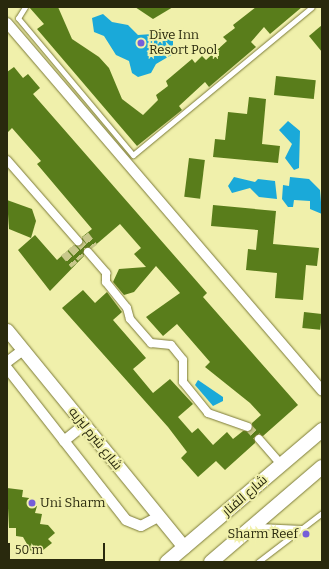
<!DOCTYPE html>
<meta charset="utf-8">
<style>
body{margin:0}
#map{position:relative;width:329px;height:569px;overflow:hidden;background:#f0f0ab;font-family:Bitter,Cairo,serif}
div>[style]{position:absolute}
.water>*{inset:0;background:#1aa9d9}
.building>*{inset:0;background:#597d1b;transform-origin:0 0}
.pedestrian-tunnel>*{height:8px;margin-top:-4px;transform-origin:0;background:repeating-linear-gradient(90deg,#c8c88b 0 8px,transparent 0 12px)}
.roads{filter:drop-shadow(0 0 1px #7b7a38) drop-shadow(0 0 1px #7b7a38)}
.service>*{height:5px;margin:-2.5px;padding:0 2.5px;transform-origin:2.5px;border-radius:2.5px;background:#fff}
.pedestrian>*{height:8px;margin:-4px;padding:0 4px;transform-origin:4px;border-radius:4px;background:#fff}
.minor>*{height:10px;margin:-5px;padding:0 5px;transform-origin:5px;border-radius:5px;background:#fff}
.tertiary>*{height:13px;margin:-6.5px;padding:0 6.5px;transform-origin:6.5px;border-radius:6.5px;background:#fff}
.secondary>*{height:14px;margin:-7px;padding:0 7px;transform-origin:7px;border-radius:7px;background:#fff}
.dots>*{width:11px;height:11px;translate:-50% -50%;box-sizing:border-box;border:2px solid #f0f0ab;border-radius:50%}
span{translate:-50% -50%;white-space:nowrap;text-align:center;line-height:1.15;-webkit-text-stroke:4px #f0f0ab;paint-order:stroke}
.poi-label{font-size:13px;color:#29290d}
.left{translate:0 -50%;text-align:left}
.right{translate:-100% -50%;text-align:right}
.street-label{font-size:13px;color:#29290d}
.frame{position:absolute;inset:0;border:8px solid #29290d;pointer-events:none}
.scale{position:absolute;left:8px;top:543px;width:97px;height:18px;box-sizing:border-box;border:2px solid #29290d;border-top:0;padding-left:5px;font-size:12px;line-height:14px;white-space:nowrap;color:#29290d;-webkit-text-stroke:3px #f0f0ab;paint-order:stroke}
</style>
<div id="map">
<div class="water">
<div style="clip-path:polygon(103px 14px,112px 22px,128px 25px,138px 35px,167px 33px,173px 40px,173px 54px,156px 64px,151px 73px,138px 77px,132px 73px,129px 61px,116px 55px,104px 36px,94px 32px,92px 18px)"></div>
<div style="clip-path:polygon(288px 121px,300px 131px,299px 168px,294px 170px,285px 158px,292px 144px,279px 130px)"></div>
<div style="clip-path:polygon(234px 177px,255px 182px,258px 179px,275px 181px,277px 199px,259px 197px,250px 188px,232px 193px,228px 186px)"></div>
<div style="clip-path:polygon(290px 177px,309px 179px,320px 190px,322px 214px,310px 209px,310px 201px,294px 200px,293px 207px,288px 207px,282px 199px,283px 185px,289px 186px)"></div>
<div style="clip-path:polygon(198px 380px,223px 397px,223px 401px,213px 406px,195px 385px)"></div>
</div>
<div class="building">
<div style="clip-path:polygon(29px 7px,58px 7px,72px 39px,99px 57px,109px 68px,122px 99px,143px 115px,158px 100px,156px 95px,168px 86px,166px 81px,192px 59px,195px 63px,202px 56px,206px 60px,227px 41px,223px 37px,235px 28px,233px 25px,256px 7px,302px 7px,270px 34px,264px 27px,251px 42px,256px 47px,209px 87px,205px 82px,179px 106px,182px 110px,137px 146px,37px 29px,44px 24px)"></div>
<div style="clip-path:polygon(135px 7px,173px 7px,153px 19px)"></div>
<div style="clip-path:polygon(322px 25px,322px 52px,309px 36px)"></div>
<div style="clip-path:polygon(14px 67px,23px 78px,28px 74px,40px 88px,33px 94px,207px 293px,203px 297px,298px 405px,263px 436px,256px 435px,255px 443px,225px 470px,216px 461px,198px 477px,181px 458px,187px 452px,168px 427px,62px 308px,83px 290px,95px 303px,107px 292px,122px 312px,113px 320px,146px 358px,133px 369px,153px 393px,170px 379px,193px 404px,178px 417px,192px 433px,198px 428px,213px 445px,227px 432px,233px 439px,243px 431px,252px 431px,252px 423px,261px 415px,250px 403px,205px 367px,210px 362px,177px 324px,163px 336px,146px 317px,180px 293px,156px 266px,134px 292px,124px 295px,113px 282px,119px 269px,146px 267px,134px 254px,141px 248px,120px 224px,92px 248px,84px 248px,84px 256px,50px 291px,18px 250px,35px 235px,57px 260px,74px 245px,82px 245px,82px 237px,92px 229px,37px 164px,41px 161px,12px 128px,7px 133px,7px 72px)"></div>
<div style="left:276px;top:76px;width:40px;height:19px;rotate:6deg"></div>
<div style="clip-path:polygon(249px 97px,266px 99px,262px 144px,280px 146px,278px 163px,213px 157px,215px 139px,225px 140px,228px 112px,247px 114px)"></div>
<div style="left:189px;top:158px;width:16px;height:39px;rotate:7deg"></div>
<div style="clip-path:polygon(7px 200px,32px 209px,36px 221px,31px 238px,9px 229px)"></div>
<div style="clip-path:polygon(213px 205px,276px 211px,273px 244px,319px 248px,317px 266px,306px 265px,303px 300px,275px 298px,277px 273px,246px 270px,248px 249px,256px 250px,258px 230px,211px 226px)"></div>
<div style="left:304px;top:312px;width:18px;height:16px;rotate:6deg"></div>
<div style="clip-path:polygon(7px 488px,23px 490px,22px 497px,29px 498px,29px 506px,37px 506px,35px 513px,42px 514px,40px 524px,48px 525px,55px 533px,48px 539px,52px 543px,42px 551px,38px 547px,32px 553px,23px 537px,16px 536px,16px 528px,9px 528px)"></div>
</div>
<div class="pedestrian-tunnel">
<div style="left:85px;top:235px;width:15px;rotate:53deg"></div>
<div style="left:78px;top:241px;width:15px;rotate:48deg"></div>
<div style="left:71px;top:247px;width:15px;rotate:48deg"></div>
<div style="left:64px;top:253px;width:16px;rotate:50deg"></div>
<div style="left:248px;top:427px;width:16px;rotate:47deg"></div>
</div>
<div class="roads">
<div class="service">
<div style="left:25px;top:7px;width:13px;rotate:122deg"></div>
<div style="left:18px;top:18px;width:179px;rotate:50deg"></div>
<div style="left:133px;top:155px;width:232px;rotate:-39.6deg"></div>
<div style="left:258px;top:526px;width:44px;rotate:2.6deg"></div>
<div style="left:258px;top:562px;width:81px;rotate:-37.4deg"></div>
</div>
<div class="pedestrian">
<div style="left:7px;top:160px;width:108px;rotate:48.8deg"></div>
<div style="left:88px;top:252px;width:28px;rotate:49deg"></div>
<div style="left:106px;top:273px;width:9px;rotate:90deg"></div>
<div style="left:106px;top:282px;width:33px;rotate:51deg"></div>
<div style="left:127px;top:308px;width:11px;rotate:75deg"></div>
<div style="left:130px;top:319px;width:32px;rotate:49deg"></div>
<div style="left:151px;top:343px;width:20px;rotate:6deg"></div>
<div style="left:171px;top:345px;width:19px;rotate:51deg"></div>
<div style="left:183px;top:360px;width:22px;rotate:90deg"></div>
<div style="left:183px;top:382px;width:40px;rotate:51deg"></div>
<div style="left:208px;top:413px;width:42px;rotate:19.3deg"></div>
<div style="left:259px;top:439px;width:33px;rotate:49deg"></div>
</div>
<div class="minor">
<div style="left:7px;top:23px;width:484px;rotate:49.4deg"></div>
<div style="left:7px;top:362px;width:20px;rotate:-37deg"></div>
<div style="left:7px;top:368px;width:193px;rotate:51.9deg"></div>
<div style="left:126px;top:520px;width:16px;rotate:22deg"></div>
<div style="left:141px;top:526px;width:19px;rotate:-28deg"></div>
<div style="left:64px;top:441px;width:26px;rotate:-39deg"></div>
</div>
<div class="tertiary">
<div style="left:7px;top:330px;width:280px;rotate:50.8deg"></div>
</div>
<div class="secondary">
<div style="left:167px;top:562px;width:204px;rotate:-40.4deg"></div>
<div style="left:211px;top:562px;width:146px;rotate:-40.6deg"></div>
</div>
</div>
<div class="dots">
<div style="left:141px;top:43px;background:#765ed9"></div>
<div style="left:32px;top:503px;background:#765ed9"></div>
<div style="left:306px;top:534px;background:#765ed9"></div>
</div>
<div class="poi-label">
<span class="left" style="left:149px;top:43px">Dive Inn<br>Resort Pool</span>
<span class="left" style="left:40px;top:503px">Uni Sharm</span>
<span class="right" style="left:298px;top:534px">Sharm Reef</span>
</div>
<div class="street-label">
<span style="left:95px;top:439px;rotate:51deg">شارع شرم ليزيه</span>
<span style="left:245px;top:496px;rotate:-41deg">شارع الفنار</span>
</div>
<div class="frame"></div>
<div class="scale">50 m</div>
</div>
